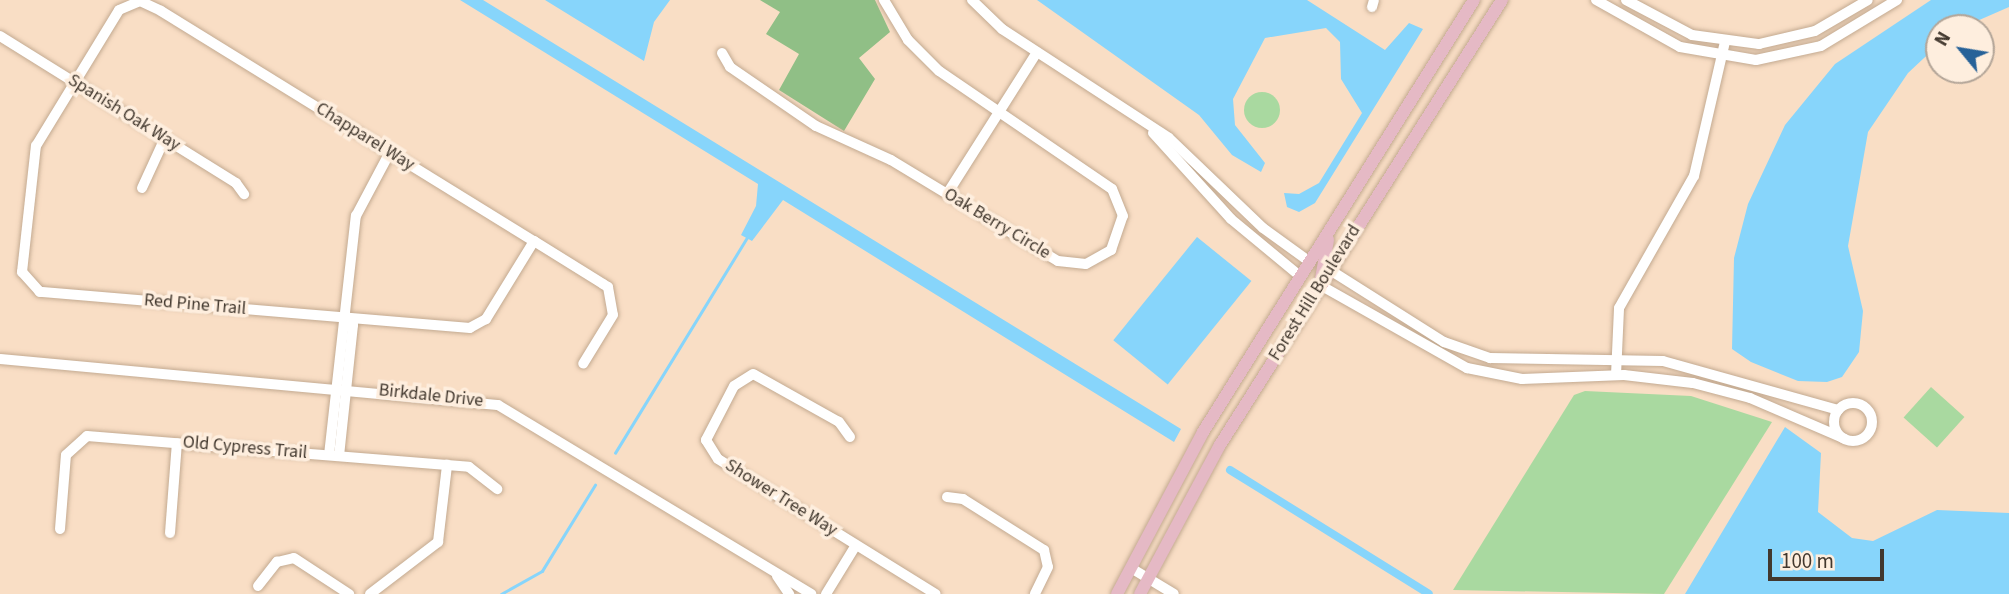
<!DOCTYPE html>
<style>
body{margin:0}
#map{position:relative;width:2009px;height:594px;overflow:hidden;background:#f9dec5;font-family:"Source Sans 3",sans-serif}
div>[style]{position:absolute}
.green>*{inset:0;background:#a9d9a0;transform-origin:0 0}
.round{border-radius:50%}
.forest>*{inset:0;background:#90bf86}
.water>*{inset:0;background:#87d5fb;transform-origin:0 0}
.stream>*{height:2.5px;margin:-1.25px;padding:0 1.25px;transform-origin:1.25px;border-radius:1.25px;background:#87d5fb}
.canal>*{height:8px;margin:-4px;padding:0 4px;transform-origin:4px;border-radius:4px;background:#87d5fb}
.roads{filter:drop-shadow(0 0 2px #c3aa91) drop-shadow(0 0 2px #c3aa91)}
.minor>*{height:10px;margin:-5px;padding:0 5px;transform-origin:5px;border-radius:5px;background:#fff}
.minor>.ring{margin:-5px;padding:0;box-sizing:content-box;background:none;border:10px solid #fff;border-radius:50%}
.major>*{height:12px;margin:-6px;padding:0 6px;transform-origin:6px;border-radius:6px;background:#e5b9c5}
span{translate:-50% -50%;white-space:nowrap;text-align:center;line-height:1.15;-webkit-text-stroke:7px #feeede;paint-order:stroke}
.street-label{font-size:18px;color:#42382e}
.north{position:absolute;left:1925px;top:14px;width:70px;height:70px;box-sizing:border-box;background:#feeede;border:2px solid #b3a598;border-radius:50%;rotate:300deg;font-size:19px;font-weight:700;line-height:28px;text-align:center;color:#42382e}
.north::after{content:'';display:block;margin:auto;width:24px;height:32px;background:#266198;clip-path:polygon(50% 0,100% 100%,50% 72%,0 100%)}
.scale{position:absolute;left:1768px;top:549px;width:116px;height:32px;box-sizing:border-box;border:4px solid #42382e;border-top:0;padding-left:9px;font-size:21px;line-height:24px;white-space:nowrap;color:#42382e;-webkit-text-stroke:5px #feeede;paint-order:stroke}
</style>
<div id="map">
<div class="green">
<div class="round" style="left:1244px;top:92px;width:36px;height:36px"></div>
<div style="left:1931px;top:387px;width:45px;height:41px;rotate:42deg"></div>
<div style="clip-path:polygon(1585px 391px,1691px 396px,1772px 422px,1664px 594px,1453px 590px,1574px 395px)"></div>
</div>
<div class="forest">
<div style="clip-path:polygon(760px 0,875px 0,890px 32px,859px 58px,875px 79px,844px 131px,779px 90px,799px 54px,766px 34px,780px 12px)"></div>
</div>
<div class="water">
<div style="clip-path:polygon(460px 0,483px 0,1181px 429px,1174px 442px,783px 200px,752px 241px,741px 235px,756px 206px,758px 184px)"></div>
<div style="clip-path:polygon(545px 0,670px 0,654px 22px,644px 61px)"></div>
<div style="clip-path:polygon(1037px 0,1307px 0,1385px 50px,1409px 23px,1423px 29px,1315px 203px,1299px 212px,1287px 207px,1284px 193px,1299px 194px,1319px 183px,1362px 113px,1341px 79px,1340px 42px,1326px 28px,1265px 38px,1233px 99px,1235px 125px,1265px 163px,1261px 172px,1232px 155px,1199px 115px)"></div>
<div style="clip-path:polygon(1931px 0,2009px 0,2009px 7px,1961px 28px,1939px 28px,1939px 44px,1908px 73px,1868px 132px,1848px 246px,1863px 311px,1859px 352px,1842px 377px,1827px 382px,1798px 381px,1751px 362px,1732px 349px,1734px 258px,1748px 204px,1785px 125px,1835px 64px)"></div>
<div style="left:1197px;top:237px;width:70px;height:133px;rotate:39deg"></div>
<div style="clip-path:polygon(1785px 427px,1821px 453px,1818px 512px,1852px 538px,1873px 541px,1937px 510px,2009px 513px,2009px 594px,1685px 594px)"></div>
</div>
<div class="stream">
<div style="left:615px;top:453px;width:252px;rotate:-58.5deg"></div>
<div style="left:501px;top:594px;width:47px;rotate:-29.3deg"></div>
<div style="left:542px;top:571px;width:101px;rotate:-58.4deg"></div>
</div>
<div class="canal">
<div style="left:1230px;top:470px;width:234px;rotate:31.9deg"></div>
</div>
<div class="roads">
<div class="minor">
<div style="left:972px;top:0;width:42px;rotate:44deg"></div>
<div style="left:1002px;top:29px;width:199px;rotate:33.1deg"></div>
<div style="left:1169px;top:138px;width:130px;rotate:43.8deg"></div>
<div style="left:1263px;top:228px;width:58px;rotate:35.9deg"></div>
<div style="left:1596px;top:0;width:96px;rotate:29.2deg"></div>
<div style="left:1680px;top:47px;width:77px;rotate:9.7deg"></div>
<div style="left:1756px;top:60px;width:66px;rotate:-12.2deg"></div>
<div style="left:1821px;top:46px;width:89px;rotate:-31.2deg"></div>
<div style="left:1626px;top:0;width:75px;rotate:27.9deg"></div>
<div style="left:1692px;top:35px;width:68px;rotate:7.7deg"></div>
<div style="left:1759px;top:44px;width:57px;rotate:-13.1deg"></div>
<div style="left:1815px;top:31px;width:61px;rotate:-30.3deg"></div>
<div style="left:1372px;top:7px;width:7px;rotate:-74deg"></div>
<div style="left:0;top:36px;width:278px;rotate:31.9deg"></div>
<div style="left:236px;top:183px;width:14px;rotate:54deg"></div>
<div style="left:722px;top:53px;width:16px;rotate:60deg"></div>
<div style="left:730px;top:67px;width:104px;rotate:34.5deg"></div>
<div style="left:816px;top:126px;width:82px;rotate:24.4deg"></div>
<div style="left:891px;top:160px;width:195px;rotate:31.2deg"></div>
<div style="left:1058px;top:261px;width:28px;rotate:6deg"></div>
<div style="left:1086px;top:264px;width:29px;rotate:-29deg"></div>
<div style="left:1111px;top:250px;width:36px;rotate:-71deg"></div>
<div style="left:1123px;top:216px;width:29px;rotate:-112deg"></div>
<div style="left:1112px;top:189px;width:209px;rotate:-145.7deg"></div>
<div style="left:939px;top:71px;width:44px;rotate:-135deg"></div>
<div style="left:908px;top:40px;width:47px;rotate:-121deg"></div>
<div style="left:1153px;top:133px;width:116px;rotate:47.8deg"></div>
<div style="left:1231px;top:219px;width:89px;rotate:39.6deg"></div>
<div style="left:142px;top:188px;width:55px;rotate:-65.3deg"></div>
<div style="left:947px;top:194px;width:168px;rotate:-57.6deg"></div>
<div style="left:534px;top:241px;width:92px;rotate:121.6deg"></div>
<div style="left:486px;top:319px;width:18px;rotate:151deg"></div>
<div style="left:470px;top:328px;width:432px;rotate:-175.2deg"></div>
<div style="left:40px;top:292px;width:27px;rotate:-132deg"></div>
<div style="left:22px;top:272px;width:127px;rotate:-83.7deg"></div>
<div style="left:36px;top:146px;width:159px;rotate:-58.6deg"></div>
<div style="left:119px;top:10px;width:23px;rotate:-23deg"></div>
<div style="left:140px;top:1px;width:23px;rotate:25deg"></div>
<div style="left:161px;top:11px;width:438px;rotate:31.7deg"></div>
<div style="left:534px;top:241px;width:81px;rotate:31.9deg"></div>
<div style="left:603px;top:284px;width:6px;rotate:31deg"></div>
<div style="left:608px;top:287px;width:28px;rotate:80deg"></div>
<div style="left:613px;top:315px;width:57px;rotate:121.5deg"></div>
<div style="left:1330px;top:270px;width:135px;rotate:32.3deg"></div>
<div style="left:1444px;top:342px;width:49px;rotate:19.2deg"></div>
<div style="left:1490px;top:358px;width:173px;rotate:1deg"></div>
<div style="left:1663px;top:361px;width:182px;rotate:15.6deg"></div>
<div style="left:1320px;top:285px;width:169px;rotate:29.5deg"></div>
<div style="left:1467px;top:368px;width:56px;rotate:11.3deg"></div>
<div style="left:1522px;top:379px;width:102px;rotate:-2.2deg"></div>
<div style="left:1624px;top:375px;width:69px;rotate:6.6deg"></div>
<div style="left:1693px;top:383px;width:59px;rotate:14.7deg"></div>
<div style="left:1750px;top:398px;width:103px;rotate:23.3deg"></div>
<div style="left:0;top:359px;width:500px;rotate:5.28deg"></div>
<div style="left:498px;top:405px;width:366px;rotate:31.1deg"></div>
<div style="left:1616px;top:375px;width:67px;rotate:-87.4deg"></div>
<div style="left:1619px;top:308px;width:152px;rotate:-60.4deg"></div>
<div style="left:1694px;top:176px;width:138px;rotate:-77deg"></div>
<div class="ring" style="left:1834px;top:403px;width:28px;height:28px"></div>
<div style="left:850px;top:437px;width:19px;rotate:-126deg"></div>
<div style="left:839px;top:422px;width:98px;rotate:-150.8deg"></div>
<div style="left:753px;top:374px;width:22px;rotate:148deg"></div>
<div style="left:734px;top:386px;width:61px;rotate:117.4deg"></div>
<div style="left:706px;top:440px;width:22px;rotate:58deg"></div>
<div style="left:718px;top:459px;width:256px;rotate:31.8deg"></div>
<div style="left:329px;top:455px;width:241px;rotate:-83.6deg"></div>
<div style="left:356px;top:216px;width:72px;rotate:-62deg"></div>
<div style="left:339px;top:456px;width:132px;rotate:-83.9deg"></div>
<div style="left:353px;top:325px;width:10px;rotate:-135deg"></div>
<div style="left:947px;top:497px;width:16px;rotate:7deg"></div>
<div style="left:963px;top:499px;width:96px;rotate:32.2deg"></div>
<div style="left:1044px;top:550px;width:17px;rotate:77deg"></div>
<div style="left:1048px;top:567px;width:30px;rotate:116deg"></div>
<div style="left:60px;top:529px;width:74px;rotate:-85.4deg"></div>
<div style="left:66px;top:455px;width:28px;rotate:-42deg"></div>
<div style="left:87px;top:436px;width:383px;rotate:4.6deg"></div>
<div style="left:469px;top:467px;width:36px;rotate:38deg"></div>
<div style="left:170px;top:533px;width:90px;rotate:-85.6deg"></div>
<div style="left:1131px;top:568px;width:50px;rotate:31.2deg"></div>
<div style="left:777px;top:576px;width:22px;rotate:56deg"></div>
<div style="left:258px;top:586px;width:31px;rotate:-52deg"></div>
<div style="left:277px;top:562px;width:17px;rotate:-13deg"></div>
<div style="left:294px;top:558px;width:66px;rotate:33.2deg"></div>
<div style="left:370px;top:594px;width:86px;rotate:-37.4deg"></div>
<div style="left:438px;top:542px;width:78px;rotate:-83.3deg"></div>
<div style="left:826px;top:594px;width:57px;rotate:-58.5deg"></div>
</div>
<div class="major">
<div style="left:1320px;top:284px;width:45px;rotate:-79.7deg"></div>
<div style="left:1117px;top:594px;width:183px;rotate:-62deg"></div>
<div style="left:1203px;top:432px;width:510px;rotate:-57.9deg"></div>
<div style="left:1140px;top:594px;width:169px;rotate:-61.8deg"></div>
<div style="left:1220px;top:445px;width:527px;rotate:-57.64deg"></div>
</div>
</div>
<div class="street-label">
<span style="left:124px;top:113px;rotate:32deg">Spanish Oak Way</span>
<span style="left:365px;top:137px;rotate:32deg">Chapparel Way</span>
<span style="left:997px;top:224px;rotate:31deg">Oak Berry Circle</span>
<span style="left:1315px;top:293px;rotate:-58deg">Forest Hill Boulevard</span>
<span style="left:195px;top:305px;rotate:5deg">Red Pine Trail</span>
<span style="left:431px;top:396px;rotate:6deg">Birkdale Drive</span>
<span style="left:245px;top:448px;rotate:5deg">Old Cypress Trail</span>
<span style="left:781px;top:498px;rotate:32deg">Shower Tree Way</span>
</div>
<div class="north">N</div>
<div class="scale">100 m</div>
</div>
